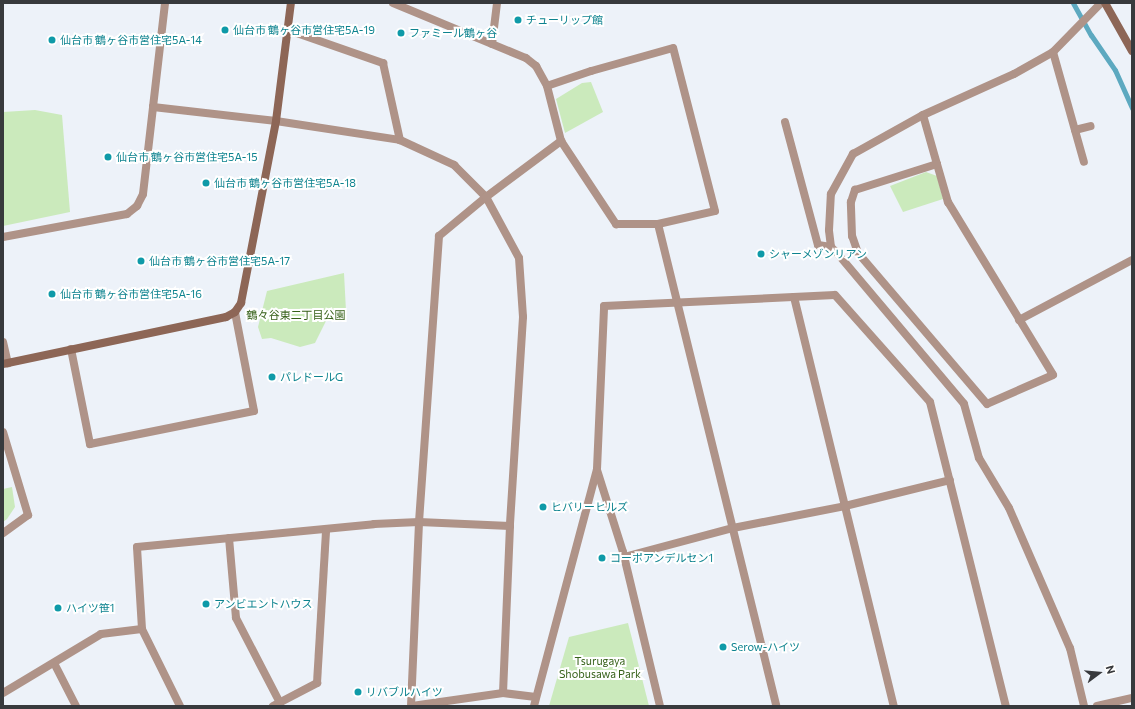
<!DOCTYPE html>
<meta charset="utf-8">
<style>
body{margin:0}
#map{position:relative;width:1135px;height:709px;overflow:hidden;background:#edf2f9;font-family:Commissioner,"Noto Sans JP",sans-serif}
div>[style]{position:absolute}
.green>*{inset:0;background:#cbeabc}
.stream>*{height:5px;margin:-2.5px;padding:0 2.5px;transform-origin:2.5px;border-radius:2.5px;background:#5da9c0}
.street>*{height:8px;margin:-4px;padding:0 4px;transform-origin:4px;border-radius:4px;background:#af9388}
.secondary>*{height:8px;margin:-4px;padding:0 4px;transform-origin:4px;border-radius:4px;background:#8d6656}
.dots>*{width:11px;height:11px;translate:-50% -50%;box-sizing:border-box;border:2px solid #fff;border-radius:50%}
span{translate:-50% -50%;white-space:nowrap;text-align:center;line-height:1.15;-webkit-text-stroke:4px #fff;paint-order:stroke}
.culture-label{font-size:11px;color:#0d838f}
.left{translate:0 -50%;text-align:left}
.park-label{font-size:11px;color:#366119}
.frame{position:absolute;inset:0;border:4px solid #383a3d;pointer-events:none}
.north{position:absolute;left:1079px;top:653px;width:40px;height:40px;-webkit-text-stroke:3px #fff;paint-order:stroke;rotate:74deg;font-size:11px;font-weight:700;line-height:16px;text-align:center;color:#383a3d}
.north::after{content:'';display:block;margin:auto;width:14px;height:18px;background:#383a3d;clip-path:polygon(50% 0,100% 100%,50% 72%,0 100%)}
</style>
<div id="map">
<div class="green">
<div style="clip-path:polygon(591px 82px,603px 112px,565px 133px,556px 99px,582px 83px)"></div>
<div style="clip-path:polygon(35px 110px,62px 115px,70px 212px,3px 226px,3px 112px)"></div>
<div style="clip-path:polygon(926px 172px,937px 176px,943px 199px,903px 212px,890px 186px)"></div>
<div style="clip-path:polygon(344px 273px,346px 311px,329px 315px,315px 343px,300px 347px,271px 338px,262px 339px,258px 327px,267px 291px)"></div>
<div style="clip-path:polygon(12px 487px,15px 507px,7px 519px,3px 522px,3px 489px)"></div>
<div style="clip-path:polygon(628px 623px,649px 706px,549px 706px,569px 637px)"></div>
</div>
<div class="stream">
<div style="left:1073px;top:3px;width:37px;rotate:61deg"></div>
<div style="left:1091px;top:35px;width:42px;rotate:55.6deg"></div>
<div style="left:1115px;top:70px;width:42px;rotate:65.9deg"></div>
</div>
<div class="street">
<div style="left:393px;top:3px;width:144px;rotate:22.5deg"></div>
<div style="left:526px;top:58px;width:13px;rotate:39deg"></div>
<div style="left:536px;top:66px;width:23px;rotate:61deg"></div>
<div style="left:547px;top:86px;width:57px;rotate:75.7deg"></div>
<div style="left:561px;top:141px;width:100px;rotate:56.5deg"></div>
<div style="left:616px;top:224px;width:42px"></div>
<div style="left:658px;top:224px;width:58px;rotate:-12.8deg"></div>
<div style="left:715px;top:211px;width:168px;rotate:-104.4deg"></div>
<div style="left:673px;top:48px;width:85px;rotate:164.3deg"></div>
<div style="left:591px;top:71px;width:46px;rotate:161.2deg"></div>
<div style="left:288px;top:30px;width:101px;rotate:19.2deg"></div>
<div style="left:383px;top:63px;width:79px;rotate:77.6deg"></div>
<div style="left:492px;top:44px;width:41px;rotate:-83deg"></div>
<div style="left:1053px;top:52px;width:114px;rotate:74.3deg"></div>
<div style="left:153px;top:107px;width:105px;rotate:-83.4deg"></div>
<div style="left:923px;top:115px;width:51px;rotate:74.1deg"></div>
<div style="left:785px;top:122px;width:127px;rotate:75deg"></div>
<div style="left:818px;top:245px;width:13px;rotate:9deg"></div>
<div style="left:831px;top:247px;width:8px;rotate:45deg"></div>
<div style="left:837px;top:253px;width:197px;rotate:49.9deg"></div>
<div style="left:964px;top:404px;width:56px;rotate:74.5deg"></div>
<div style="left:979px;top:458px;width:58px;rotate:59deg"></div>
<div style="left:1009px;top:508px;width:153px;rotate:66.5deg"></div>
<div style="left:1070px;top:648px;width:60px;rotate:76.4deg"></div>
<div style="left:1075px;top:130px;width:16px;rotate:-14deg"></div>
<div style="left:937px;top:164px;width:40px;rotate:74deg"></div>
<div style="left:948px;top:202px;width:202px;rotate:58.7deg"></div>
<div style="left:1053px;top:375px;width:72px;rotate:156.3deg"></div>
<div style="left:987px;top:404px;width:199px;rotate:-130.5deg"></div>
<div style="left:858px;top:253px;width:18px;rotate:-109deg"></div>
<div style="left:852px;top:236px;width:34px;rotate:-92deg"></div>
<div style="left:851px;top:202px;width:13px;rotate:-72deg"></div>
<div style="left:855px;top:190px;width:86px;rotate:-17.6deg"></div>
<div style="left:658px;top:224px;width:496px;rotate:76.2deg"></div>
<div style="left:3px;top:237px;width:126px;rotate:-10.5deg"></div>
<div style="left:127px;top:214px;width:13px;rotate:-39deg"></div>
<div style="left:137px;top:206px;width:13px;rotate:-63deg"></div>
<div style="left:143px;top:194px;width:88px;rotate:-83.4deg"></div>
<div style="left:153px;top:107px;width:124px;rotate:6.5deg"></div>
<div style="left:276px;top:121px;width:125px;rotate:8.7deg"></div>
<div style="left:400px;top:140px;width:60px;rotate:24.8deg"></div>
<div style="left:454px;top:165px;width:45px;rotate:45deg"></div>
<div style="left:486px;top:197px;width:69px;rotate:61.6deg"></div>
<div style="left:519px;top:258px;width:59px;rotate:86.1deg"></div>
<div style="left:523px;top:317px;width:209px;rotate:93.6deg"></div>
<div style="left:510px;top:526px;width:167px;rotate:92.4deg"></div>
<div style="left:831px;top:247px;width:17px;rotate:-97deg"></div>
<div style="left:829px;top:230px;width:36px;rotate:-87deg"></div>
<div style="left:831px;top:194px;width:46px;rotate:-61.2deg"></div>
<div style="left:853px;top:154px;width:80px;rotate:-29.1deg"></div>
<div style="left:923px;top:115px;width:100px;rotate:-24.3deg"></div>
<div style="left:1014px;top:74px;width:45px;rotate:-29.4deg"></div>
<div style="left:1053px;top:52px;width:69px;rotate:-45.6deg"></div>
<div style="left:794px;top:297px;width:421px;rotate:76.3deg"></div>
<div style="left:1019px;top:320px;width:128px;rotate:-28deg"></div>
<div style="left:3px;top:342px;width:22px;rotate:77deg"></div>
<div style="left:71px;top:349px;width:97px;rotate:78.7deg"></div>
<div style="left:90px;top:444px;width:167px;rotate:-11.4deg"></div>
<div style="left:254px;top:411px;width:101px;rotate:-100.9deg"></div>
<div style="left:3px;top:432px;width:87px;rotate:73.2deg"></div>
<div style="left:28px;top:515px;width:31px;rotate:144deg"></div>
<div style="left:597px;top:470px;width:86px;rotate:72.4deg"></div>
<div style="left:623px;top:552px;width:158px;rotate:76.5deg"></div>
<div style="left:229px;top:538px;width:80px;rotate:85deg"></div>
<div style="left:236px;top:618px;width:96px;rotate:62.6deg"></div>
<div style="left:624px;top:557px;width:113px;rotate:-14.9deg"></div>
<div style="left:733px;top:528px;width:114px;rotate:-11.1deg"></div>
<div style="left:845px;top:506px;width:108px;rotate:-13.9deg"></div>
<div style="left:54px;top:663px;width:48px;rotate:62.9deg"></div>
<div style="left:3px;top:693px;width:114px;rotate:-31deg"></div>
<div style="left:101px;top:634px;width:41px;rotate:-7deg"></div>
<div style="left:180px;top:706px;width:86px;rotate:-116.3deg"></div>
<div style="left:142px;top:629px;width:82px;rotate:-93.5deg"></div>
<div style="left:137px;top:547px;width:238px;rotate:-5.5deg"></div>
<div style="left:374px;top:524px;width:45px;rotate:-2.5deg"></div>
<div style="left:419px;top:522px;width:91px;rotate:2.5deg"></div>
<div style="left:273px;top:706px;width:50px;rotate:-27.6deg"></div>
<div style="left:317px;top:683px;width:153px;rotate:-86.6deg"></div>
<div style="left:411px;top:706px;width:184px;rotate:-87.5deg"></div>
<div style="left:419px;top:522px;width:287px;rotate:-86deg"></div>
<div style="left:439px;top:236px;width:61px;rotate:-39.7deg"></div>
<div style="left:486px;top:197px;width:94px;rotate:-36.7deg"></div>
<div style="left:412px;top:706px;width:92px;rotate:-8.1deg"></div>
<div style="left:503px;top:693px;width:33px;rotate:7deg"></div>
<div style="left:534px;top:706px;width:245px;rotate:-75.1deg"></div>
<div style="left:597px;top:469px;width:163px;rotate:-87.5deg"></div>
<div style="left:604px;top:306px;width:231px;rotate:-2.7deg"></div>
<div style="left:835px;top:295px;width:143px;rotate:48.4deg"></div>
<div style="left:930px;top:402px;width:313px;rotate:76deg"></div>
<div style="left:1097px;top:706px;width:36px;rotate:-13deg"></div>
</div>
<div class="secondary">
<div style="left:1105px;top:3px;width:55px;rotate:60.6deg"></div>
<div style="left:3px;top:364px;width:228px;rotate:-11.9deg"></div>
<div style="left:226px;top:317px;width:10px;rotate:-29deg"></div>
<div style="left:235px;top:312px;width:11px;rotate:-56deg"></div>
<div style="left:241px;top:303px;width:185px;rotate:-79.1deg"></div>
<div style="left:276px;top:121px;width:119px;rotate:-82.8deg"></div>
</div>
<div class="dots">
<div style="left:518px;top:20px;background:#0f9aa8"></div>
<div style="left:225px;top:30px;background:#0f9aa8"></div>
<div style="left:401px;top:33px;background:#0f9aa8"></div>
<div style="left:52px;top:40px;background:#0f9aa8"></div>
<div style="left:108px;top:157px;background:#0f9aa8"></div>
<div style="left:206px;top:183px;background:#0f9aa8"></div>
<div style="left:761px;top:254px;background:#0f9aa8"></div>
<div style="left:141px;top:261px;background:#0f9aa8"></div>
<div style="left:52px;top:294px;background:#0f9aa8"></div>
<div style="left:272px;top:377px;background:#0f9aa8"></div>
<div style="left:543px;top:507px;background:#0f9aa8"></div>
<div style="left:602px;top:558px;background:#0f9aa8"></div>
<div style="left:206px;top:604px;background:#0f9aa8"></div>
<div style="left:58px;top:608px;background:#0f9aa8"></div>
<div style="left:723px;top:647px;background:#0f9aa8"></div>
<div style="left:358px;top:692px;background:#0f9aa8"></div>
</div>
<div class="culture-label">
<span class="left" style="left:526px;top:20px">チューリップ館</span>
<span class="left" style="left:233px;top:30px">仙台市 鶴ヶ谷市営住宅5A-19</span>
<span class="left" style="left:409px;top:33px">ファミール鶴ヶ谷</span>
<span class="left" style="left:60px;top:40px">仙台市 鶴ヶ谷市営住宅5A-14</span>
<span class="left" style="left:116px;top:157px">仙台市 鶴ヶ谷市営住宅5A-15</span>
<span class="left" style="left:214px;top:183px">仙台市 鶴ヶ谷市営住宅5A-18</span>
<span class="left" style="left:769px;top:254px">シャーメゾンリアン</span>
<span class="left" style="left:149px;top:261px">仙台市 鶴ヶ谷市営住宅5A-17</span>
<span class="left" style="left:60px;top:294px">仙台市 鶴ヶ谷市営住宅5A-16</span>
<span class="left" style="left:280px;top:377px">パレドールG</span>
<span class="left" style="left:551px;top:507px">ヒバリーヒルズ</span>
<span class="left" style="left:610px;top:558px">コーポアンデルセン1</span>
<span class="left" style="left:214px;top:604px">アンビエントハウス</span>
<span class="left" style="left:66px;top:608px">ハイツ笹1</span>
<span class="left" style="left:731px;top:647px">Serow-ハイツ</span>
<span class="left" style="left:366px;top:692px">リバブルハイツ</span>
</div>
<div class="park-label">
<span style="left:296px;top:315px">鶴々谷東二丁目公園</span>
<span style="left:600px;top:668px">Tsurugaya<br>Shobusawa Park</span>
</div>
<div class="frame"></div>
<div class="north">N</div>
</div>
